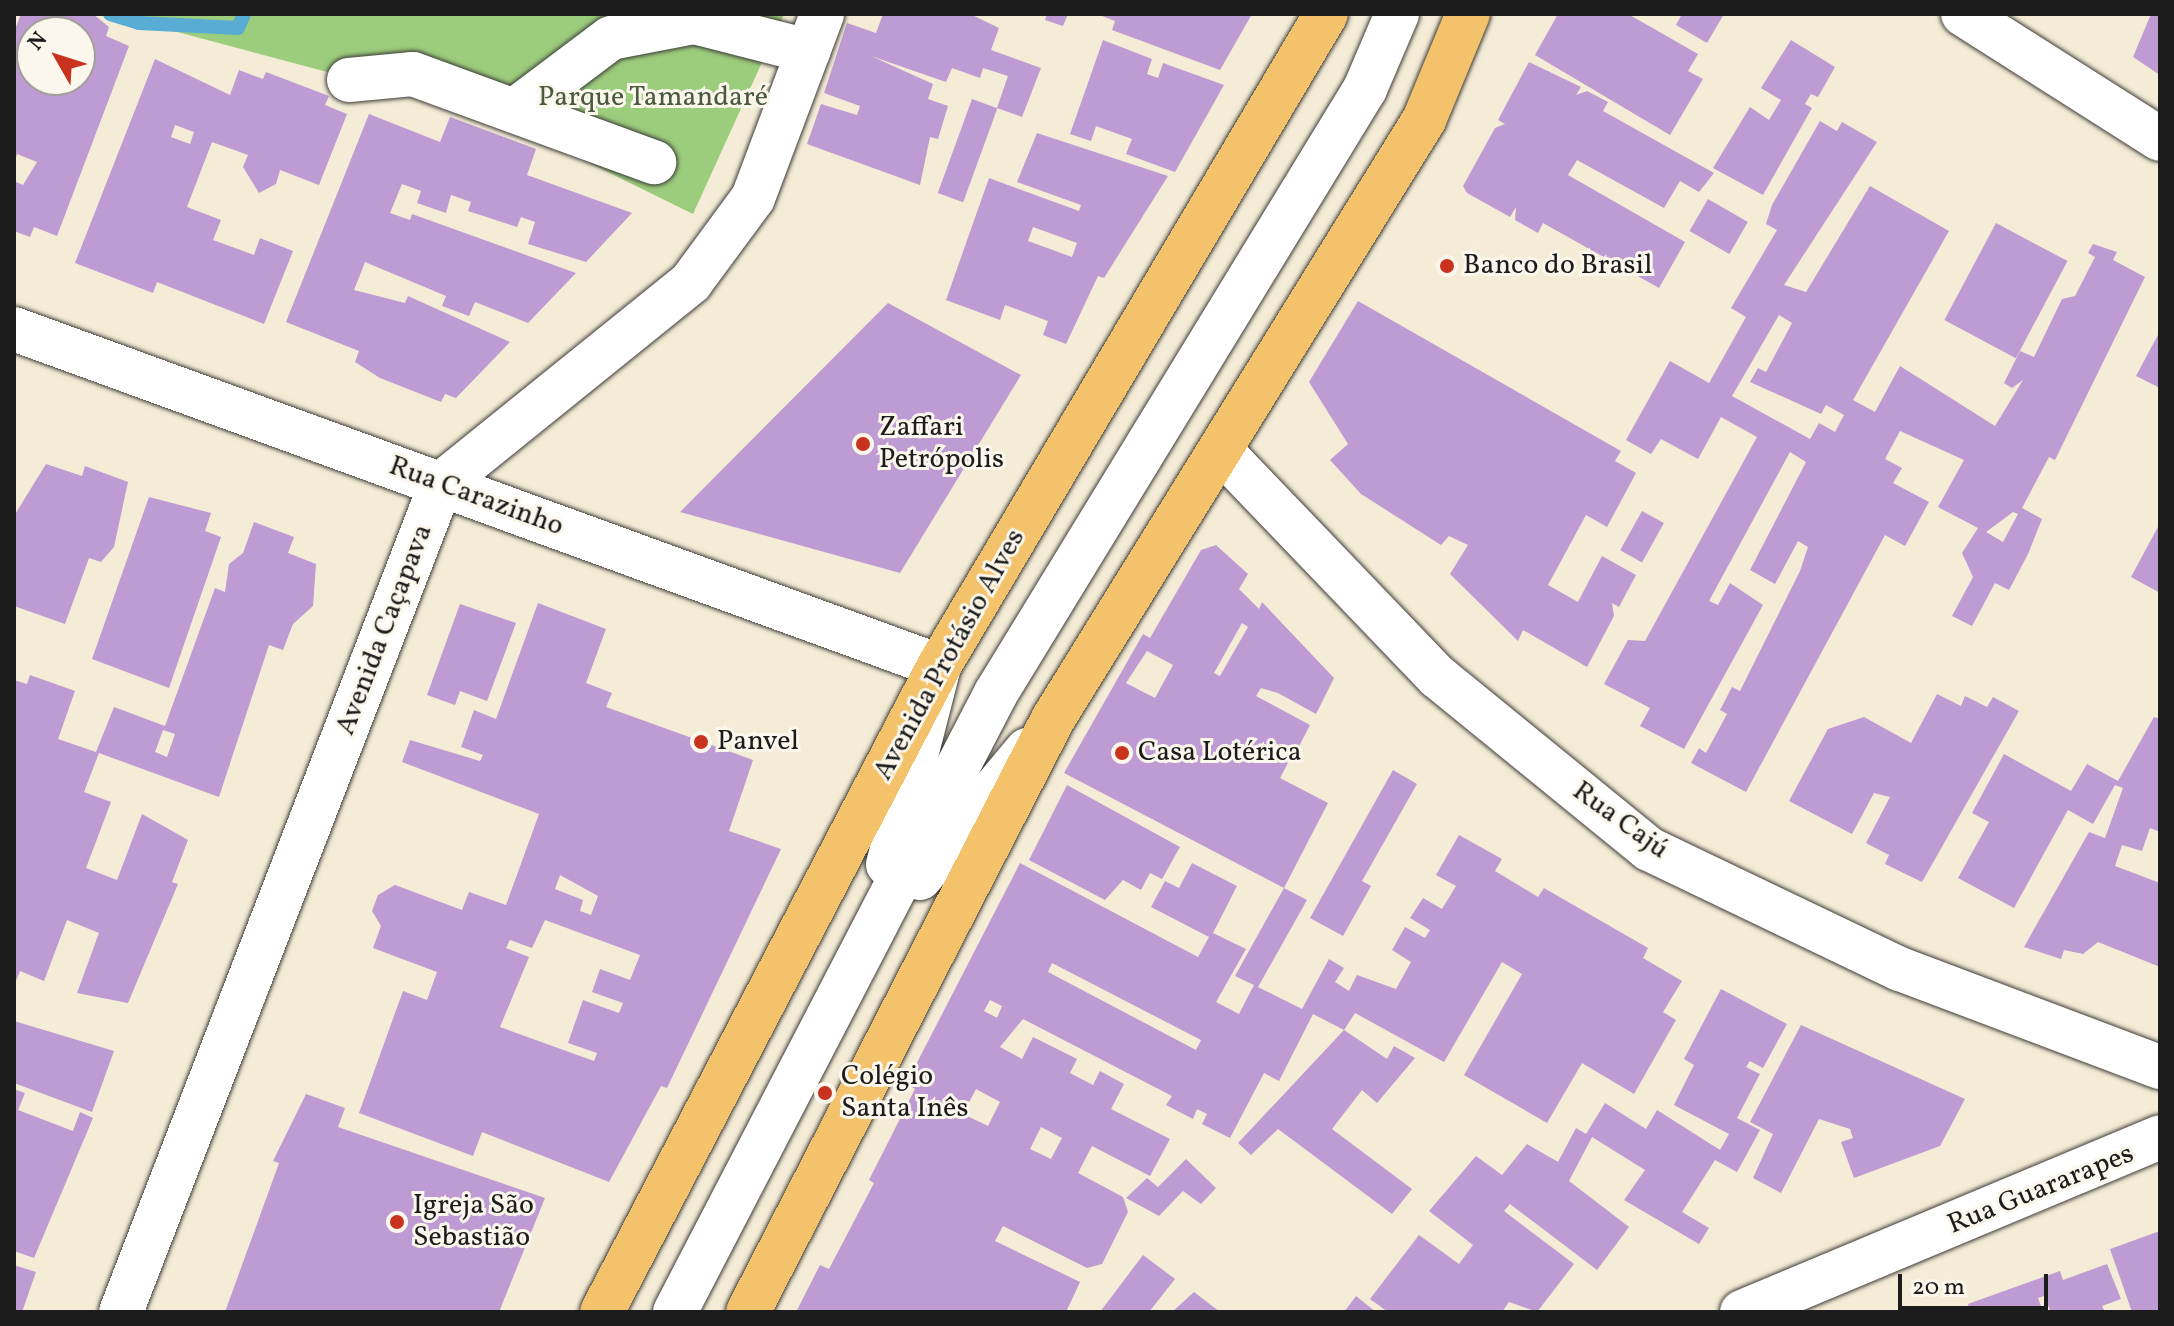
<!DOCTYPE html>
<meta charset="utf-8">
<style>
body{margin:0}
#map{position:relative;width:2174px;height:1326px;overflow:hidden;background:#f4ecd6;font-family:Vollkorn,serif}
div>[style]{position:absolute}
.green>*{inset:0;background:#9ccd7c}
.stream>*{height:14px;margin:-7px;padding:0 7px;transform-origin:7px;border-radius:7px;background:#59acd4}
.building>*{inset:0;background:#be9bd3;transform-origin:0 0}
.roads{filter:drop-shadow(0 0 2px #3c3b38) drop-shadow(0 0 2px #3c3b38)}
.minor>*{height:44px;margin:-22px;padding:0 22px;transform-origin:22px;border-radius:22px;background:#fff}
.major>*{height:44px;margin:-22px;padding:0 22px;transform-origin:22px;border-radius:22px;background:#f3c26a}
.dots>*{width:22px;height:22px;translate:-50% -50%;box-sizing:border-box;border:4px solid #fbf7ec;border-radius:50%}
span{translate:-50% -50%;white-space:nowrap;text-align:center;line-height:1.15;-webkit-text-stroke:6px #fbf7ec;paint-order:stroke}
.park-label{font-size:28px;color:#495a3e}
.poi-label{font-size:28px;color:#1c1c1c}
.left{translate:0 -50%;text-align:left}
.street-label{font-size:28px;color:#1c1c1c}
.frame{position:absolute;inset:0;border:16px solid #1c1c1c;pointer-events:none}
.north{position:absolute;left:16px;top:16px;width:80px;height:80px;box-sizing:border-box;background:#fbf7ec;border:2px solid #a29f99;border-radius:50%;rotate:309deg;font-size:22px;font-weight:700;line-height:32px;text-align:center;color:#1c1c1c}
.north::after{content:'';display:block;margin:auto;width:28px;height:36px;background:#c8321e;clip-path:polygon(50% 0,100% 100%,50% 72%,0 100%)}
.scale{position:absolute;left:1898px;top:1274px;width:150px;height:36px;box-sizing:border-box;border:4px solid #1c1c1c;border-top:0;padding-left:10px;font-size:24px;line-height:28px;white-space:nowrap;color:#1c1c1c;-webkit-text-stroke:6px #fbf7ec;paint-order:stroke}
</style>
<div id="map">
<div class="green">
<div style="clip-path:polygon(110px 14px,784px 14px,693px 214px,496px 117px)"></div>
</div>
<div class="stream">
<div style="left:110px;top:14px;width:30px;rotate:17deg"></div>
<div style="left:139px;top:23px;width:99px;rotate:2.9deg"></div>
<div style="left:238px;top:28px;width:15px;rotate:-67deg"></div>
</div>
<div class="building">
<div style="clip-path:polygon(evenodd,21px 14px,93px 14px,109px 27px,106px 36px,129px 46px,57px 236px,34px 227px,30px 237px,14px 231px,14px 181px,23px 185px,37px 162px,17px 154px,14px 163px,14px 32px,21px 14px,32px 32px,80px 32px,80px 80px,32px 80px,32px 32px)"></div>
<div style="clip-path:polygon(883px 14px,970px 14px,999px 28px,991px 50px,1041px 68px,1022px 117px,997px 108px,1008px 76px,983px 68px,980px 78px,952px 68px,946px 82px,871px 56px,933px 84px,928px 99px,948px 106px,938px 139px,930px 137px,920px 185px,807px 144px,821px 104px,857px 115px,860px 106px,824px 93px,847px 23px,876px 33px)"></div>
<div style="clip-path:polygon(1047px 14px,1068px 14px,1063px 26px,1045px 20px)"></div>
<div style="clip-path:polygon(1097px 14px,1252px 14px,1220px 70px,1112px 30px,1115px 21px)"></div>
<div style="clip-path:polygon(1558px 14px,1628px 14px,1698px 54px,1688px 71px,1703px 79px,1670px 135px,1535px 55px)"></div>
<div style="clip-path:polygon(1682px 14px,1724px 14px,1707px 43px,1676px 25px)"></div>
<div style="clip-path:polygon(2151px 14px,2160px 14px,2160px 75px,2133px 57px)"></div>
<div style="clip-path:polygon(1103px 40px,1152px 59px,1147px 74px,1158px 78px,1163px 63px,1224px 85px,1175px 172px,1126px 154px,1132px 139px,1096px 126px,1091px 141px,1070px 134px)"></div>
<div style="clip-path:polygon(1791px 40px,1835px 67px,1818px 97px,1811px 94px,1805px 104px,1812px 108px,1763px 195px,1713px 168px,1750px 107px,1769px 120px,1781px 100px,1761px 88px)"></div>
<div style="clip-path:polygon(evenodd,155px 59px,230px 95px,239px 70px,263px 79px,266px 72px,329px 96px,325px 105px,347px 114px,319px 185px,280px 170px,276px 184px,259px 193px,243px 167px,248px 155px,212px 142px,187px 207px,221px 220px,213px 240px,254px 255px,260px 238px,293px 251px,264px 324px,157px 282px,153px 293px,75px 263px,155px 59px,175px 125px,194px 132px,190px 144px,171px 137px,175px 125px)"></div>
<div style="clip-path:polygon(1529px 62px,1581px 87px,1576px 95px,1587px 91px,1608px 102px,1603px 111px,1714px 173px,1699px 192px,1680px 181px,1664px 208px,1577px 160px,1568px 175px,1685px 242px,1659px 288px,1543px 223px,1538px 233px,1515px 220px,1516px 207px,1510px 217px,1467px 193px,1463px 186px,1495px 128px,1505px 124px,1498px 120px)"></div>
<div style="left:972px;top:99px;width:27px;height:100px;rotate:20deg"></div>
<div style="clip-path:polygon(369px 114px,440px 142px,450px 117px,536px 149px,527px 175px,632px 213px,586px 262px,528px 244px,535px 222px,521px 217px,517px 227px,468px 211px,471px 202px,451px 195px,446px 213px,417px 203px,421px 191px,402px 184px,390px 213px,410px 220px,412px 214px,576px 273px,528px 323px,475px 302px,469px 316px,442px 306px,446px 296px,365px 262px,354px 290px,405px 303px,408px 296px,510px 342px,456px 398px,445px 394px,441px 402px,380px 378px,355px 362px,359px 351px,286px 322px)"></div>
<div style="clip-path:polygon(evenodd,1820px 121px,1837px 131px,1842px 122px,1877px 142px,1784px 285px,1806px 292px,1870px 186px,1949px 231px,1853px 400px,1875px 412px,1900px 366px,1995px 426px,2023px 380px,2012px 388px,2004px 383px,2020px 351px,2034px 357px,2062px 299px,2075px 296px,2095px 257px,2088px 253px,2093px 244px,2117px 252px,2113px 260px,2145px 277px,2055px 460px,2049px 457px,2022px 508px,2042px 519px,2028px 554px,2009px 590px,1995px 583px,1972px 626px,1952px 616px,1973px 577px,1962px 553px,1978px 528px,1938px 507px,1964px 460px,1900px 431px,1885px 459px,1902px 468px,1893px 483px,1929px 502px,1905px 546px,1885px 535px,1746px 792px,1691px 763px,1699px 748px,1706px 753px,1727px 714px,1720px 710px,1732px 687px,1740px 691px,1800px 571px,1808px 547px,1798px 541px,1775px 584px,1750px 570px,1806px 462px,1790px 452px,1709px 601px,1718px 605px,1730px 583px,1763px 605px,1684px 749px,1640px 726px,1650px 708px,1604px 684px,1628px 640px,1645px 641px,1757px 437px,1721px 417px,1698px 459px,1661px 439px,1651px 454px,1626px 440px,1670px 361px,1709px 383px,1746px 317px,1731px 308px,1777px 230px,1766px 224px,1772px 205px,1820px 121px,1779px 315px,1792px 323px,1766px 372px,1758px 368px,1750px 382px,1821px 414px,1826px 405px,1844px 415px,1835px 432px,1819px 423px,1810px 439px,1732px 396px,1779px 315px,1820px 121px,2013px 512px,2018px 514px,2003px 542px,1986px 532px,2013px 512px)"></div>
<div style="clip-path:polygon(evenodd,1037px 133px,1168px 176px,1104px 278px,1098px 276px,1066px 344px,1043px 335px,1048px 321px,1005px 305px,1000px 320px,946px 300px,989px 178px,1079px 211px,1081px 205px,1017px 182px,1037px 133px,1033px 227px,1077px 243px,1072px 257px,1028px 241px,1033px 227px)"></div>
<div style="left:1708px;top:199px;width:46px;height:37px;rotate:30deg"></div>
<div style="left:1996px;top:223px;width:81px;height:110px;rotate:28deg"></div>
<div style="clip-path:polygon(1358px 301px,1621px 451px,1615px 461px,1636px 473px,1607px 527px,1586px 515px,1548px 585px,1578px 602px,1602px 556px,1636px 575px,1619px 607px,1612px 603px,1614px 616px,1587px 667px,1523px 630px,1518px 641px,1450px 574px,1468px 545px,1449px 536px,1441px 545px,1361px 494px,1330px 460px,1348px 444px,1309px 382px)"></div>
<div style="clip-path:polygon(888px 303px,1021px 375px,900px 573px,680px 512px)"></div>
<div style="clip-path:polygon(2160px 331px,2160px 388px,2136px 376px)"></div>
<div style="clip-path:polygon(46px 464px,82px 476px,85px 466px,128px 482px,114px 547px,101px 562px,89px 558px,65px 624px,14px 606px,14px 516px)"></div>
<div style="clip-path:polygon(149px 497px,211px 513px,205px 531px,221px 537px,169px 688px,92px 659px)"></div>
<div style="left:1642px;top:511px;width:25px;height:45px;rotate:29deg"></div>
<div style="clip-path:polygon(evenodd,254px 522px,294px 537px,288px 553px,316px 564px,313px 606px,293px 624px,283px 650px,269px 645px,219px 797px,99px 753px,84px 792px,111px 802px,86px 868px,117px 880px,142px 814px,188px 840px,172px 882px,178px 884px,128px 1003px,77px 993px,99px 933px,67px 920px,44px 981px,20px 971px,14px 986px,14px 680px,27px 684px,30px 675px,75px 691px,58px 739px,96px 752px,114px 707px,165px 726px,215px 588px,225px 592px,229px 564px,243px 553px,254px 522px,163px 730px,175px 734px,167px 757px,155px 752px,163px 730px)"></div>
<div style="clip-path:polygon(2160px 523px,2160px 593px,2131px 577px)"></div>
<div style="clip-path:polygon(evenodd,1216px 545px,1248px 574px,1239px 589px,1259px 609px,1262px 602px,1334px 678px,1316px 714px,1278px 693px,1261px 688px,1256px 696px,1310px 725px,1295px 754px,1272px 741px,1266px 752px,1288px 763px,1280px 778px,1328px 803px,1284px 888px,1064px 773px,1143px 634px,1150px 638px,1201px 550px,1216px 545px,1242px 623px,1248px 627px,1220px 676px,1214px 673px,1242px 623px,1216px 545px,1147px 651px,1173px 665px,1155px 698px,1126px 683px,1147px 651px)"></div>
<div style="clip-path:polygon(evenodd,538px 603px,606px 629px,586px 683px,612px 693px,606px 707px,753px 760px,729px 831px,781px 849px,667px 1088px,661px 1086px,609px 1182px,482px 1132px,473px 1156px,359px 1113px,403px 991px,427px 1000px,437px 972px,373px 948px,381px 926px,372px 911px,378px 895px,395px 885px,462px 910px,469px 892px,506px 905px,539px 814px,402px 762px,410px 740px,480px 761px,483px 755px,461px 747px,474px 710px,496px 719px,538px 603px,560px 875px,598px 896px,591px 915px,580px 911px,583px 900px,555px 889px,560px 875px,538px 603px,545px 920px,640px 955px,630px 980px,600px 969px,592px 992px,623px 1003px,619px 1013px,583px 1000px,568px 1043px,597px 1053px,594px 1061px,500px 1027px,529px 957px,506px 948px,510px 940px,532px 948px,545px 920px)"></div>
<div style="clip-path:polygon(460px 604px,516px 623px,487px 701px,460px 691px,455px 705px,427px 695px)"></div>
<div style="clip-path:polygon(1937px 694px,1961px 706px,1965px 696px,1987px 707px,1993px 697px,2019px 711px,1922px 882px,1885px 864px,1889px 855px,1866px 843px,1890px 797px,1874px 793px,1852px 834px,1789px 801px,1828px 729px,1864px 717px,1911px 743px)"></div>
<div style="clip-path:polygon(2154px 717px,2160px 719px,2160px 832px,2150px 828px,2142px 851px,2122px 845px,2115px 866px,2160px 883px,2160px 967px,2098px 942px,2083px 954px,2064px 950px,2061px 959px,2024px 947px,2089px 832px,2105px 838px,2123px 788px,2115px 785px,2093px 824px,2068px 810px,2014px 908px,1958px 878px,1989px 822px,1972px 813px,2004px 754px,2071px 791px,2087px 764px,2118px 781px)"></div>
<div style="clip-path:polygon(1393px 770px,1417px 784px,1362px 881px,1371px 886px,1343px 936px,1310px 918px)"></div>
<div style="clip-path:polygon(1067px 785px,1180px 847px,1162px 879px,1150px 873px,1141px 890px,1123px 880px,1105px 900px,1029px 860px)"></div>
<div style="clip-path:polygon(evenodd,1459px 835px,1502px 859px,1495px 871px,1538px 897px,1544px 888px,1648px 948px,1643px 958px,1682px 981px,1663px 1012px,1676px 1020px,1634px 1094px,1582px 1063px,1547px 1123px,1464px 1075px,1522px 974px,1502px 962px,1444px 1062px,1355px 1013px,1344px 1030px,1313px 1014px,1279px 1081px,1264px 1073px,1230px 1138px,1202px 1124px,1207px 1114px,1197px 1109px,1193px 1119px,1166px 1105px,1172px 1096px,1023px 1019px,1000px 1047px,1022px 1059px,1033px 1037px,1077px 1059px,1070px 1073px,1093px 1085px,1100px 1071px,1124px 1084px,1111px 1109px,1170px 1139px,1150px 1176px,1092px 1146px,1078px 1173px,1123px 1197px,1128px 1212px,1102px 1264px,1087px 1268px,1003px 1226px,995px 1241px,1080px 1282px,1066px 1312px,796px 1312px,820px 1265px,829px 1269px,874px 1183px,869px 1180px,915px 1089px,906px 1084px,1020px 863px,1198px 957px,1209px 937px,1151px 907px,1165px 881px,1179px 888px,1192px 863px,1237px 886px,1213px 933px,1246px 949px,1216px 1002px,1239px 1014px,1254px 985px,1235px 976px,1284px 888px,1307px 900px,1258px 987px,1302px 1009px,1329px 959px,1344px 968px,1335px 982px,1349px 991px,1357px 975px,1396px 989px,1411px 962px,1392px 950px,1405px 927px,1425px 938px,1430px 930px,1410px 918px,1423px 898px,1442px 909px,1456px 886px,1436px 875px,1459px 835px,1052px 963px,1201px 1040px,1196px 1050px,1048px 972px,1052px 963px,1459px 835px,990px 1000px,1002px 1006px,997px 1018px,984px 1011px,990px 1000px,1459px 835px,976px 1089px,1000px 1102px,988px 1126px,963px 1114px,976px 1089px,1459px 835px,1041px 1127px,1062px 1138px,1051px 1159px,1030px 1149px,1041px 1127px)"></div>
<div style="clip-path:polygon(1721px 989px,1787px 1024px,1763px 1068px,1750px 1061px,1746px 1067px,1760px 1074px,1737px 1118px,1760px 1130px,1737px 1172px,1715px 1160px,1682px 1212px,1709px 1228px,1699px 1244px,1624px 1200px,1645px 1170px,1592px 1137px,1569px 1181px,1629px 1227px,1597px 1270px,1510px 1204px,1504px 1211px,1574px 1264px,1537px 1312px,1509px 1302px,1502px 1312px,1388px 1312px,1370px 1299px,1419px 1235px,1459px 1264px,1473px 1245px,1429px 1211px,1476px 1156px,1502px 1175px,1527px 1144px,1558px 1162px,1576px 1128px,1586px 1134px,1605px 1103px,1646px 1129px,1657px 1110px,1720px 1150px,1729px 1134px,1674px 1105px,1694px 1065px,1684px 1059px)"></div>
<div style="clip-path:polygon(14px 1021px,114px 1051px,92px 1112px,14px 1083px)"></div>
<div style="clip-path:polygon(1801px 1025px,1965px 1099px,1940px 1146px,1854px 1178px,1841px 1142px,1853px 1138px,1850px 1129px,1819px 1119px,1781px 1193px,1753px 1178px,1773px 1134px,1750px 1122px)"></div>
<div style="clip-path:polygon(1344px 1030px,1387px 1059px,1394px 1046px,1415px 1058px,1377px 1103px,1362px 1090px,1332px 1129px,1412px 1189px,1392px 1214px,1278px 1129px,1251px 1155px,1238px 1143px)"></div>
<div style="clip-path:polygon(14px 1089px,25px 1093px,18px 1110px,73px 1131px,80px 1112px,93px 1118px,34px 1258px,14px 1251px)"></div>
<div style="clip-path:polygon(306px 1094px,345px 1108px,338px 1127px,545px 1198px,499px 1312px,225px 1312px,279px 1163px,273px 1161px)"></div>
<div style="clip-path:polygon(1186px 1159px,1216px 1188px,1201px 1204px,1183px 1191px,1159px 1216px,1126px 1198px,1147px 1178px,1158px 1187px)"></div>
<div style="clip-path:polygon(2160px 1231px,2160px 1312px,2132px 1312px,2110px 1249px)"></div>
<div style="clip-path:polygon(1143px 1255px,1175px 1279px,1149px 1312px,1100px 1312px)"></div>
<div style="clip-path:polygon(2107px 1264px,2121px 1299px,2102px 1306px,2105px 1312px,2051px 1312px,2044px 1296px,2038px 1298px,2043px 1312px,1970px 1312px,1968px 1304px,2060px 1271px,2063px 1280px)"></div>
<div style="clip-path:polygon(14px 1265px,36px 1272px,22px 1312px,14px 1312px)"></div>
<div style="clip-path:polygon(1194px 1292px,1220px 1312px,1172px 1312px)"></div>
<div style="clip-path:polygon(1356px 1296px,1376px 1312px,1344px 1312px)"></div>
</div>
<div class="roads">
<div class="minor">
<div style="left:1963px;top:14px;width:233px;rotate:32.4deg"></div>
<div style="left:349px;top:80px;width:64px;rotate:-5.4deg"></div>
<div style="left:413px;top:74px;width:257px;rotate:20.1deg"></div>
<div style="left:515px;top:110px;width:120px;rotate:-36.9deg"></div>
<div style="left:611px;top:38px;width:85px;rotate:-10.9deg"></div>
<div style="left:694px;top:22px;width:118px;rotate:14.3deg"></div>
<div style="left:14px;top:329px;width:984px;rotate:20.02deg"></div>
<div style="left:939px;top:666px;width:205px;rotate:104.4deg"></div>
<div style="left:1220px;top:450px;width:315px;rotate:46.2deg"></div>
<div style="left:1438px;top:677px;width:272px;rotate:39.2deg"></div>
<div style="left:1649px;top:849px;width:278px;rotate:25.6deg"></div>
<div style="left:1900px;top:969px;width:278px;rotate:20.7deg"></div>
<div style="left:920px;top:878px;width:167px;rotate:-50.1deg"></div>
<div style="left:121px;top:1312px;width:888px;rotate:-68.87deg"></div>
<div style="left:441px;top:484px;width:321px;rotate:-38.9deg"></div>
<div style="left:691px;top:282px;width:104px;rotate:-53.6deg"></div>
<div style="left:753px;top:198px;width:197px;rotate:-69.4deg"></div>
<div style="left:675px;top:1312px;width:697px;rotate:-62.59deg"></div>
<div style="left:996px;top:693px;width:708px;rotate:-58.58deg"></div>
<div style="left:1365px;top:89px;width:82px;rotate:-66.9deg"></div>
<div style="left:1742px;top:1312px;width:453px;rotate:-22.7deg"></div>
</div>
<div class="major">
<div style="left:602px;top:1312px;width:729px;rotate:-62.45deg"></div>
<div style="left:939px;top:666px;width:758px;rotate:-59.31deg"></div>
<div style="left:748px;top:1312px;width:667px;rotate:-62.78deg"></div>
<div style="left:1053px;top:719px;width:705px;rotate:-58.23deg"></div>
<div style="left:1424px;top:120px;width:115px;rotate:-67.5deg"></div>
</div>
</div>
<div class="dots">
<div style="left:1447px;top:266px;background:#c8321e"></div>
<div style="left:863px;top:444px;background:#c8321e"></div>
<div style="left:701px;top:742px;background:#c8321e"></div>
<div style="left:1122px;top:753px;background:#c8321e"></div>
<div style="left:825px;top:1093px;background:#c8321e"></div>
<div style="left:397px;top:1222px;background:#c8321e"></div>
</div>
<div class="park-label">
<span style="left:653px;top:98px">Parque Tamandaré</span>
</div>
<div class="poi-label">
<span class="left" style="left:1463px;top:266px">Banco do Brasil</span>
<span class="left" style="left:879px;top:444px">Zaffari<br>Petrópolis</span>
<span class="left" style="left:717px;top:742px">Panvel</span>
<span class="left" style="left:1138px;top:753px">Casa Lotérica</span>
<span class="left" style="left:841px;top:1093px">Colégio<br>Santa Inês</span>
<span class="left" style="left:413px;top:1222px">Igreja São<br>Sebastião</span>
</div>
<div class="street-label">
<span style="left:476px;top:497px;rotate:20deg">Rua Carazinho</span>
<span style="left:385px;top:630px;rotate:-69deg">Avenida Caçapava</span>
<span style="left:950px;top:655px;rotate:-61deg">Avenida Protásio Alves</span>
<span style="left:1620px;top:821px;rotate:36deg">Rua Cajú</span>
<span style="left:2041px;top:1190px;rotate:-22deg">Rua Guararapes</span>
</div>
<div class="frame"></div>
<div class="north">N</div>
<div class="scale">20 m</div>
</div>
